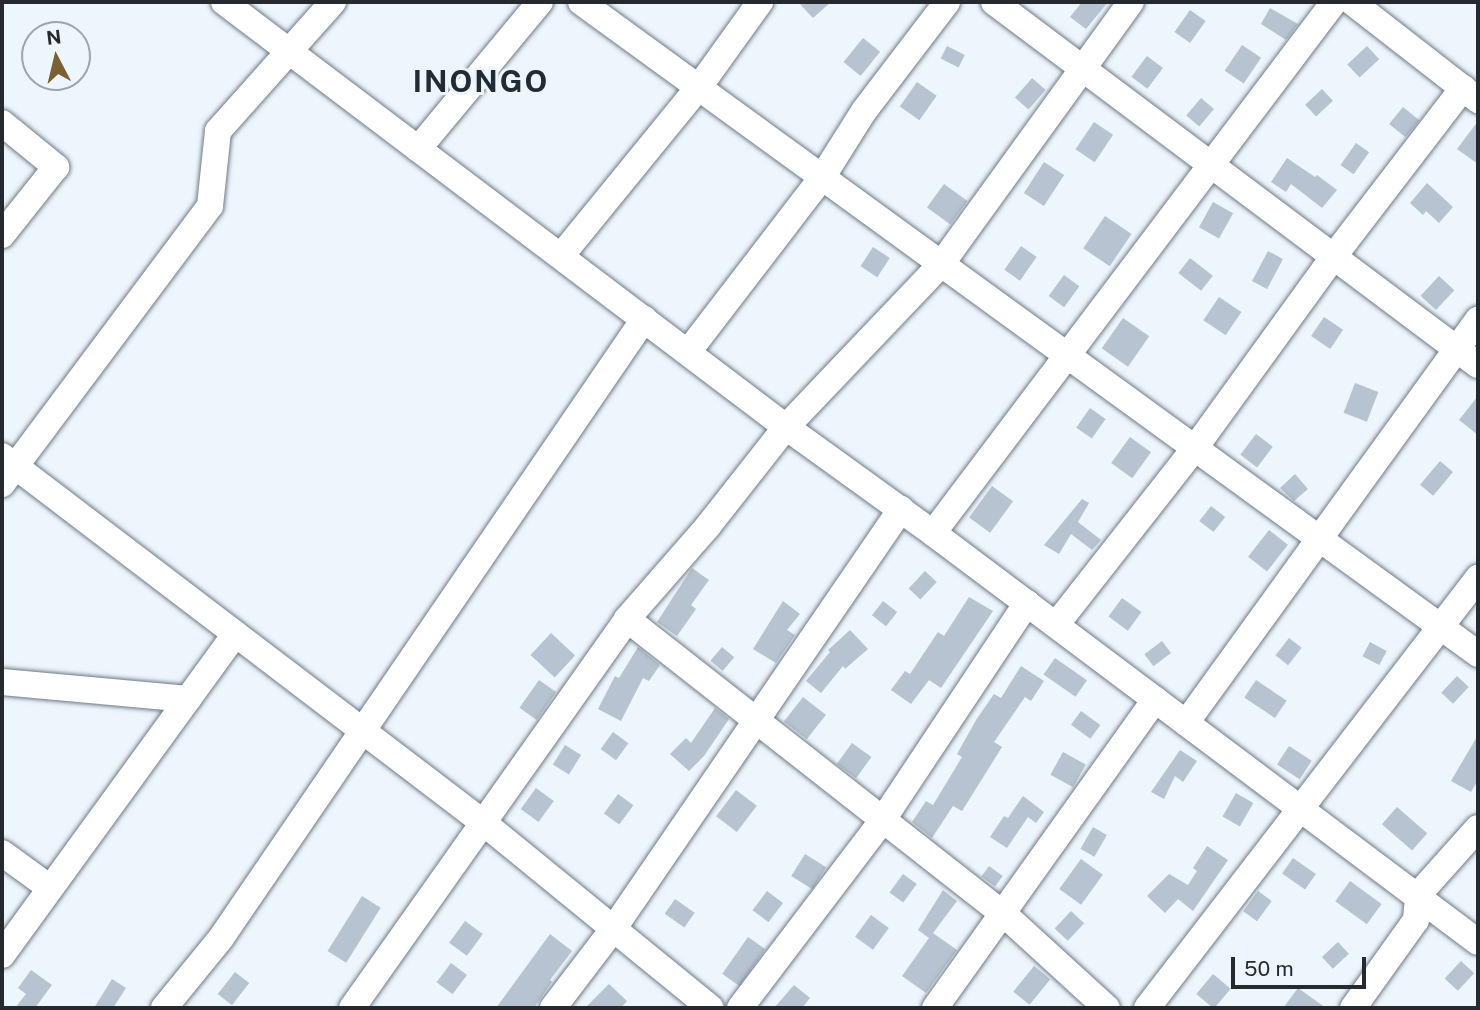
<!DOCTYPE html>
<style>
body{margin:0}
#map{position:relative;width:1480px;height:1010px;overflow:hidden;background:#edf5fd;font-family:"Public Sans",sans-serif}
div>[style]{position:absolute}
.building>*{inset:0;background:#b7c3d0;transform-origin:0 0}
.roads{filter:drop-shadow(0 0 2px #6e7a85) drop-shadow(0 0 2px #6e7a85)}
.minor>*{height:26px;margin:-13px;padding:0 13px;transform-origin:13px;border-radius:13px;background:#fff}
span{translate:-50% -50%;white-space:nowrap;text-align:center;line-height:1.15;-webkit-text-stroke:6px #edf5fd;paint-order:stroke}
.district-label{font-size:30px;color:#212b34;font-weight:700;letter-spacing:2px}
.frame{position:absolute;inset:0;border:4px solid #262a2f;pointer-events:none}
.north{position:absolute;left:21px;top:21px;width:70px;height:70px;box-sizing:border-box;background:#edf5fd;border:2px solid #9da4ab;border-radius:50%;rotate:353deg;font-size:19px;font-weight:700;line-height:28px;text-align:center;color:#262a2f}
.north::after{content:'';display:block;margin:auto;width:24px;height:32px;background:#7a6032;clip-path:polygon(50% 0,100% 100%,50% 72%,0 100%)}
.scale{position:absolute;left:1231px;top:957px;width:135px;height:32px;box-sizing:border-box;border:4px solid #262a2f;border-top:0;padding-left:9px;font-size:21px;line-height:24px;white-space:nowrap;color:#262a2f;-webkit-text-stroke:5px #edf5fd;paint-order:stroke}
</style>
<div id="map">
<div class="building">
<div style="clip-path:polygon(798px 2px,831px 2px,813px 18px)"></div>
<div style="clip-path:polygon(1082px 2px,1108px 2px,1086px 29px,1070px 17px)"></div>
<div style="clip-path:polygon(1270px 8px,1298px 24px,1286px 40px,1261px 24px)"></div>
<div style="left:1190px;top:10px;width:19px;height:27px;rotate:35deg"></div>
<div style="left:863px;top:38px;width:22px;height:31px;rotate:39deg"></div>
<div style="left:1242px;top:45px;width:23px;height:31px;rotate:34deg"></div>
<div style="left:947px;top:46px;width:20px;height:14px;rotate:27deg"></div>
<div style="left:1367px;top:46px;width:18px;height:27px;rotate:47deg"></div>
<div style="left:1147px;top:56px;width:20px;height:26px;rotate:37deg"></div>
<div style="left:1032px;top:78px;width:18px;height:26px;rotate:41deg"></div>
<div style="left:917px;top:82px;width:24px;height:30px;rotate:35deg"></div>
<div style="left:1322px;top:89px;width:16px;height:23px;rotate:47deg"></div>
<div style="left:1201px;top:98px;width:17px;height:23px;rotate:40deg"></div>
<div style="left:1403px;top:107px;width:21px;height:22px;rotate:39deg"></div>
<div style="clip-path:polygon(1478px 121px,1478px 164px,1457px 149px)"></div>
<div style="left:1094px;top:122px;width:23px;height:33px;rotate:34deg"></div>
<div style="left:1356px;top:143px;width:16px;height:27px;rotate:35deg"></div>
<div style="clip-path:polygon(1287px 158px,1315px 177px,1317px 175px,1337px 190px,1322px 208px,1291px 184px,1286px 192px,1271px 182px)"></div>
<div style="left:1044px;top:162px;width:24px;height:37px;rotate:33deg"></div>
<div style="clip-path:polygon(1427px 183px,1453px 207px,1439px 223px,1426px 211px,1423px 215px,1410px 203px)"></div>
<div style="left:944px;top:184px;width:29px;height:29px;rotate:36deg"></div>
<div style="left:1213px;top:202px;width:23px;height:29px;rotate:29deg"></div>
<div style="left:1105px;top:216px;width:32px;height:39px;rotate:34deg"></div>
<div style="left:1021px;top:246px;width:19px;height:29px;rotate:35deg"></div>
<div style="left:873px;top:247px;width:20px;height:23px;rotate:33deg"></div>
<div style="left:1268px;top:251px;width:17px;height:34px;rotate:28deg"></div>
<div style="left:1190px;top:258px;width:29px;height:19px;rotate:38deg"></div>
<div style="left:1064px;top:275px;width:19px;height:26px;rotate:36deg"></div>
<div style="left:1439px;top:276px;width:21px;height:27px;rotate:43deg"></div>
<div style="left:1219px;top:297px;width:27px;height:28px;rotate:34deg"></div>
<div style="left:1324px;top:317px;width:23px;height:23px;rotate:34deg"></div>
<div style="left:1123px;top:318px;width:32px;height:37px;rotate:35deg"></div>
<div style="left:1355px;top:383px;width:25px;height:32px;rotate:21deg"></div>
<div style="clip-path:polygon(1478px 396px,1478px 435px,1459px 420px)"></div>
<div style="left:1090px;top:408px;width:19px;height:24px;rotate:35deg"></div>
<div style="left:1256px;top:434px;width:21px;height:26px;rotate:37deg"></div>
<div style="left:1130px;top:437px;width:26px;height:32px;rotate:36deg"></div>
<div style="left:1440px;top:461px;width:17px;height:31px;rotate:40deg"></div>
<div style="clip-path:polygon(1295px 474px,1308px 489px,1294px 501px,1280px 488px)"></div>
<div style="left:992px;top:486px;width:26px;height:39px;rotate:36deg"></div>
<div style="clip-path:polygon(1082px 499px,1089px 503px,1078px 522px,1101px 540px,1092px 550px,1071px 534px,1059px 554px,1044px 545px)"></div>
<div style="left:1211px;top:506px;width:18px;height:19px;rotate:38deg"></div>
<div style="left:1269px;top:530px;width:24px;height:34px;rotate:38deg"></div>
<div style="clip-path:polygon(692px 568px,709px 580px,691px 605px,696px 609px,677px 636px,657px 622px)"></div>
<div style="left:925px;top:571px;width:16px;height:24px;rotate:43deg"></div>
<div style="clip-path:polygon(969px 597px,993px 611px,941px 688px,929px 680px,911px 704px,891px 690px,905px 671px,910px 674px,938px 632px,944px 636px)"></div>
<div style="left:1122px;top:598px;width:24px;height:23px;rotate:36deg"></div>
<div style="clip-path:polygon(783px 601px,800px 614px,787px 630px,795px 635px,776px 663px,753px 649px)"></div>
<div style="left:883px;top:601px;width:18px;height:18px;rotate:38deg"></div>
<div style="clip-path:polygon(850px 630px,868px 649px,845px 669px,843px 666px,821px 693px,806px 681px,830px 652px,828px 650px)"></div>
<div style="left:551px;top:633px;width:33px;height:30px;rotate:43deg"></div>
<div style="left:1289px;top:638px;width:16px;height:22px;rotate:38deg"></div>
<div style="left:1162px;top:641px;width:15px;height:22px;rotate:53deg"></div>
<div style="left:1370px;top:642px;width:19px;height:16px;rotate:28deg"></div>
<div style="clip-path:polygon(638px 647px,660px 665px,649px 681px,643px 678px,621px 721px,598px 709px,615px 676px,619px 678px)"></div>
<div style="left:722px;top:647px;width:16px;height:18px;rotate:40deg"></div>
<div style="left:1055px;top:658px;width:39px;height:20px;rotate:35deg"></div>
<div style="clip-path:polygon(1021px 666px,1044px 681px,1031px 701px,1025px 697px,994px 742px,1002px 747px,962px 811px,953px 806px,932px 838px,912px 822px,926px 801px,933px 805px,962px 757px,957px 754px,976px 720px,994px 694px,1001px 698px)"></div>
<div style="left:1457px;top:676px;width:16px;height:23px;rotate:43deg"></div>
<div style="left:539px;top:680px;width:21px;height:34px;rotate:35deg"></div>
<div style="left:1256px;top:680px;width:37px;height:21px;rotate:34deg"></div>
<div style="left:803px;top:697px;width:29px;height:31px;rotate:38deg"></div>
<div style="clip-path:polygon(715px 708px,729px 719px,704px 756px,689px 771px,670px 754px,686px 738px,691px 743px)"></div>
<div style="left:1081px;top:711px;width:24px;height:17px;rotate:36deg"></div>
<div style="left:613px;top:732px;width:19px;height:21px;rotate:36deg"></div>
<div style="clip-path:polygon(1478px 735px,1478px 780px,1471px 792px,1451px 781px)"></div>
<div style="left:852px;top:743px;width:24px;height:26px;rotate:36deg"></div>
<div style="left:565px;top:745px;width:19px;height:23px;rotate:32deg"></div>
<div style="left:1289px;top:746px;width:27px;height:22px;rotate:33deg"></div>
<div style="clip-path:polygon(1180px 750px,1197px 761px,1183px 782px,1175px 776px,1164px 799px,1151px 792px)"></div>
<div style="left:1063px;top:752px;width:26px;height:26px;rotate:29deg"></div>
<div style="left:536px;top:788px;width:22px;height:26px;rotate:36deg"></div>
<div style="left:736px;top:790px;width:26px;height:33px;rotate:37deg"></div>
<div style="left:1236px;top:793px;width:20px;height:27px;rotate:30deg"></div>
<div style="left:618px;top:794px;width:19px;height:24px;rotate:36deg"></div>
<div style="clip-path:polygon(1023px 796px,1044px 812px,1036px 823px,1028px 817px,1007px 848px,990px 837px,1004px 816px,1008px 818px)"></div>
<div style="left:1397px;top:807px;width:40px;height:23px;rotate:41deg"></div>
<div style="left:1093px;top:827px;width:16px;height:25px;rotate:30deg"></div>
<div style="clip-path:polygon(1207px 846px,1228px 860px,1193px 911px,1178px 899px,1165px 913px,1147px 896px,1169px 874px,1188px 885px,1197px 871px,1193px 868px)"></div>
<div style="left:805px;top:854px;width:25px;height:26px;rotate:32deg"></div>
<div style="left:1293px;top:858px;width:28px;height:19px;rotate:35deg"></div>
<div style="left:1081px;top:859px;width:27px;height:37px;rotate:36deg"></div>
<div style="left:989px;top:866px;width:17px;height:13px;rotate:36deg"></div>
<div style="left:903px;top:874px;width:17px;height:23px;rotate:36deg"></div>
<div style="left:1350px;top:881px;width:39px;height:25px;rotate:36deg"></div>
<div style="clip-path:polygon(943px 890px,957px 901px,933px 933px,957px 950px,926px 993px,902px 976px,929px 938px,918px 930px)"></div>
<div style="left:767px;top:891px;width:20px;height:24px;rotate:37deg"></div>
<div style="left:1258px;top:891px;width:17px;height:25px;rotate:36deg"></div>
<div style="left:362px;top:896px;width:22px;height:65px;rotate:32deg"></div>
<div style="left:675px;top:899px;width:24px;height:18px;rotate:35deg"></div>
<div style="left:1071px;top:911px;width:18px;height:24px;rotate:43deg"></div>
<div style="left:871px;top:915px;width:22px;height:27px;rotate:36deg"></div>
<div style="left:465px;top:921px;width:22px;height:27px;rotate:36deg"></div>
<div style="clip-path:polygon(550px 934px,572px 951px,550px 980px,552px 982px,534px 1008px,496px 1008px)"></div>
<div style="left:748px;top:937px;width:21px;height:45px;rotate:35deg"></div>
<div style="left:1338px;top:942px;width:16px;height:22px;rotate:47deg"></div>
<div style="left:1461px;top:961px;width:18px;height:24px;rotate:43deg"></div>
<div style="left:451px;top:963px;width:20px;height:24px;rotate:37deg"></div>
<div style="left:1034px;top:966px;width:21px;height:33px;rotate:39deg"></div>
<div style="clip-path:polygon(31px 970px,52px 985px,35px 1008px,15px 1008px,26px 994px,18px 988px)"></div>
<div style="left:235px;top:972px;width:18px;height:28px;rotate:38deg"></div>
<div style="left:1213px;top:974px;width:23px;height:26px;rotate:40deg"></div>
<div style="clip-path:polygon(112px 979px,126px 988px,113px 1008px,94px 1008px)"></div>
<div style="clip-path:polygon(609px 984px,627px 1001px,621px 1008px,585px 1008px)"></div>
<div style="clip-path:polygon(794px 985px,810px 998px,802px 1008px,774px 1008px)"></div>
<div style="clip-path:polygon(1298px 988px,1326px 1008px,1283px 1008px)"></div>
</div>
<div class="roads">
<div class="minor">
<div style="left:224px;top:2px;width:705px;rotate:37.1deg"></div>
<div style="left:786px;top:427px;width:181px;rotate:35.8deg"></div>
<div style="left:933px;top:533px;width:681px;rotate:36.89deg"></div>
<div style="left:581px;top:2px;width:1109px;rotate:36.01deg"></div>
<div style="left:994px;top:2px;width:605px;rotate:36.87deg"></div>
<div style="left:1352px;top:2px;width:160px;rotate:37.9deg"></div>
<div style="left:2px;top:123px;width:70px;rotate:39.2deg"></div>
<div style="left:56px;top:167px;width:87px;rotate:128.5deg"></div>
<div style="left:418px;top:149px;width:191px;rotate:-50.3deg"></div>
<div style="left:561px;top:256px;width:218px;rotate:-50.8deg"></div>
<div style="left:699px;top:87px;width:105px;rotate:-54.3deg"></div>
<div style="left:688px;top:352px;width:222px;rotate:-52.5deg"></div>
<div style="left:823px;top:176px;width:77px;rotate:-57.8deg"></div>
<div style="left:864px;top:111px;width:137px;rotate:-52.7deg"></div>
<div style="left:2px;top:456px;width:607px;rotate:37.3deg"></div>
<div style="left:485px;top:824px;width:291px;rotate:39.2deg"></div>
<div style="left:2px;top:484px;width:347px;rotate:-53.2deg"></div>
<div style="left:210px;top:206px;width:75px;rotate:-83.9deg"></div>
<div style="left:218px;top:131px;width:173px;rotate:-48.3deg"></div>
<div style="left:933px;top:533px;width:665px;rotate:-52.94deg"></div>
<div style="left:627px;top:619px;width:480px;rotate:38.1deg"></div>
<div style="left:1005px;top:915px;width:138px;rotate:42.4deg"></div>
<div style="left:1056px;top:625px;width:225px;rotate:-51.9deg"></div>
<div style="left:1195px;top:448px;width:237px;rotate:-54.1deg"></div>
<div style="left:1334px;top:256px;width:212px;rotate:-52.5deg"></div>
<div style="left:2px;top:682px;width:187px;rotate:5.2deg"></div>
<div style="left:1186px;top:723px;width:498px;rotate:-54.1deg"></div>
<div style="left:2px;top:853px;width:59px;rotate:36.1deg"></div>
<div style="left:2px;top:955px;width:397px;rotate:-54deg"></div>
<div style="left:164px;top:1008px;width:90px;rotate:-50.8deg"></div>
<div style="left:221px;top:938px;width:750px;rotate:-55.65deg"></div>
<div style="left:352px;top:1008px;width:476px;rotate:-54.7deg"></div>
<div style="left:627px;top:619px;width:123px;rotate:-48.9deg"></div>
<div style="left:708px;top:526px;width:126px;rotate:-51.8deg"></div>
<div style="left:786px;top:427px;width:226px;rotate:-46.4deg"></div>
<div style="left:942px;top:263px;width:322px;rotate:-54.1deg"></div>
<div style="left:553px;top:1008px;width:101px;rotate:-52.7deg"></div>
<div style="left:614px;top:928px;width:508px;rotate:-55.59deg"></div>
<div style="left:740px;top:1008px;width:235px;rotate:-52.8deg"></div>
<div style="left:882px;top:821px;width:262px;rotate:-56.4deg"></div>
<div style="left:935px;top:1008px;width:379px;rotate:-54.5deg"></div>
<div style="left:1147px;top:1008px;width:543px;rotate:-52.41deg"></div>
<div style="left:1353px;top:1008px;width:108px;rotate:-54.4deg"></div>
<div style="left:1416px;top:920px;width:25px;rotate:-85deg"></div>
<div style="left:1418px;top:895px;width:90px;rotate:-48.2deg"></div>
</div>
</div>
<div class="district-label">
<span style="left:481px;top:81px">INONGO</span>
</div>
<div class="frame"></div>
<div class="north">N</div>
<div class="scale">50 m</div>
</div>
